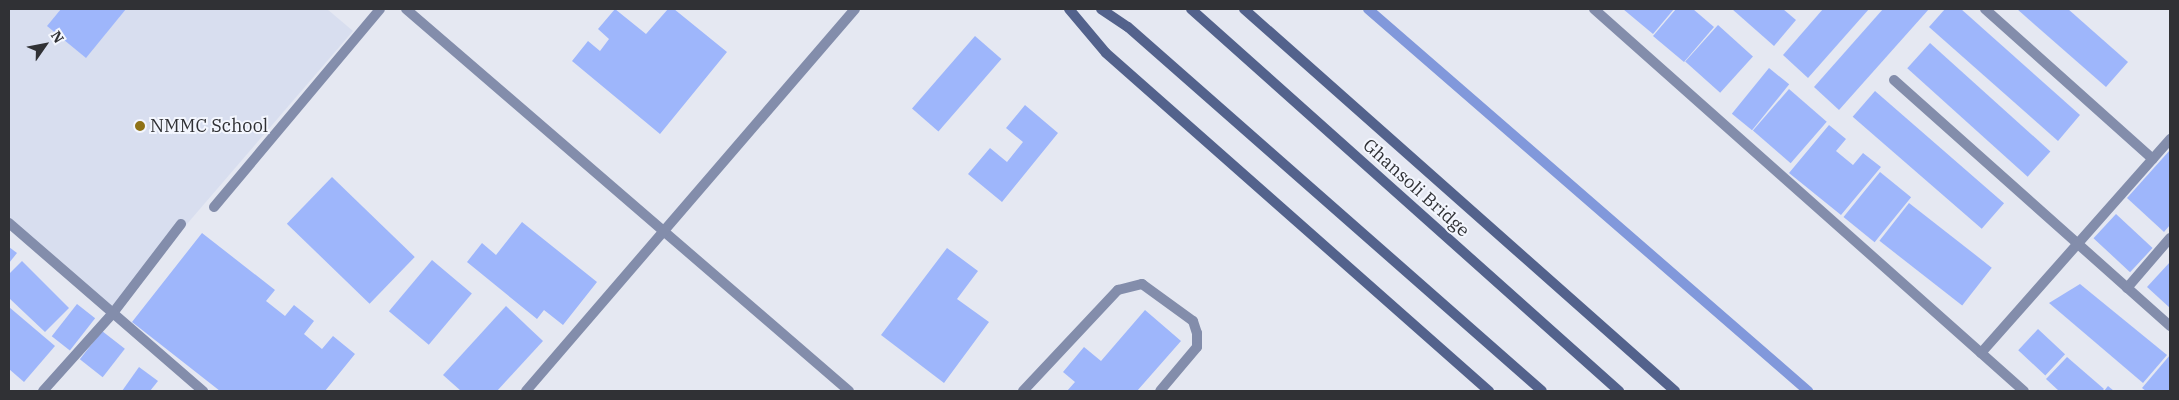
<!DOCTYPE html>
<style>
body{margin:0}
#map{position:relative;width:2179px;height:400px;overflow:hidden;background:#e5e8f2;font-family:"IBM Plex Serif",serif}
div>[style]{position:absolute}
.built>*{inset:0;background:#d8deef}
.stream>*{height:10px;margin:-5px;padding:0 5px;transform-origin:5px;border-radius:5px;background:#8198db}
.building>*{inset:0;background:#9eb6fb;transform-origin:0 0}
.lane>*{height:10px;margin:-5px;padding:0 5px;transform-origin:5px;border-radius:5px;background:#838dab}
.street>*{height:10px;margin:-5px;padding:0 5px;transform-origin:5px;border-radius:5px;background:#838dab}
.secondary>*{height:10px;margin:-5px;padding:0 5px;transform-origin:5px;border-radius:5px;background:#53628c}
.dots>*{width:14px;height:14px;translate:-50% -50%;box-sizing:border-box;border:2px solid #f3f6fe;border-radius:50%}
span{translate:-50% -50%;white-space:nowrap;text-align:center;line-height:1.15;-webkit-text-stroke:4px #f3f6fe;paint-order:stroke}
.poi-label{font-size:18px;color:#303135}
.left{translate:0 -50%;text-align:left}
.street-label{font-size:18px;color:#303135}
.frame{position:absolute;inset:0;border:10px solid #303135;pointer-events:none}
.north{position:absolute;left:20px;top:20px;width:50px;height:50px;-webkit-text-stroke:4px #f3f6fe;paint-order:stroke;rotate:57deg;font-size:14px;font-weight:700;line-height:20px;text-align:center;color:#303135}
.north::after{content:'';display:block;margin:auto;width:18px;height:22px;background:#303135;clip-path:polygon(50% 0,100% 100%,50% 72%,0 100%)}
</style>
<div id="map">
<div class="built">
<div style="clip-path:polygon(9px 9px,327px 9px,353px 31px,113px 310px,9px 220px)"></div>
</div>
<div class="stream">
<div style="left:1368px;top:9px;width:583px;rotate:40.96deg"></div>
</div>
<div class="building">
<div style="clip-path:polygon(61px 9px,126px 9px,86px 58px,47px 26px)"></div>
<div style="clip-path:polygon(615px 9px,646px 34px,668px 9px,674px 9px,727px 52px,660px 134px,572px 61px,588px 41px,600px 51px,609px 39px,598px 29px)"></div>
<div style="clip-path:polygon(1623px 9px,1674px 9px,1653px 34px)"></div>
<div style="clip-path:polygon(1676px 9px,1693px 9px,1714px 27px,1684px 62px,1653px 36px)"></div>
<div style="clip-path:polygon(1732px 9px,1783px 9px,1796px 20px,1774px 46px)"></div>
<div style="clip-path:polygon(1823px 9px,1869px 9px,1808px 78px,1783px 55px)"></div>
<div style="clip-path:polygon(1883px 9px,1929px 9px,1839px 110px,1814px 87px)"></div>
<div style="clip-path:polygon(1945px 9px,1961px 9px,2080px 115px,2058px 141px,1929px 27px)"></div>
<div style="clip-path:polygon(2017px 9px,2068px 9px,2128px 62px,2106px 87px)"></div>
<div style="left:1718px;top:25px;width:47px;height:49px;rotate:42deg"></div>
<div style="left:975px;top:36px;width:35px;height:96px;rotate:41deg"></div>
<div style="left:1930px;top:43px;width:162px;height:34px;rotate:42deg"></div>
<div style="left:1769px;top:68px;width:26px;height:59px;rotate:39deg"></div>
<div style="left:1789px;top:89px;width:50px;height:55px;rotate:41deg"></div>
<div style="left:1875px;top:91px;width:171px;height:34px;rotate:41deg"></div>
<div style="clip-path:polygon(1025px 105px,1058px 133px,1002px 202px,968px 174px,990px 148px,1007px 162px,1023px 142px,1006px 128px)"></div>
<div style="clip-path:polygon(1829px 125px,1846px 139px,1836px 151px,1853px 165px,1863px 153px,1881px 167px,1841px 215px,1789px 173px)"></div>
<div style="clip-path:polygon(2170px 150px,2170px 225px,2164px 232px,2127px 198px)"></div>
<div style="left:1880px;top:172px;width:40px;height:58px;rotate:39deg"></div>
<div style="left:332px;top:177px;width:115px;height:65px;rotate:44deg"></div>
<div style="left:1909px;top:203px;width:105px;height:48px;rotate:38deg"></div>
<div style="left:2116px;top:214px;width:50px;height:33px;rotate:43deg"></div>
<div style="clip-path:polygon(522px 222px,597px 282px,563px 325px,544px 310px,537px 319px,467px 262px,482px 243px,496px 255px)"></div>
<div style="clip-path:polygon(202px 233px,275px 290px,266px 301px,285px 316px,294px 305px,314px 321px,304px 334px,322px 349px,333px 336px,355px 354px,325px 391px,220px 391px,132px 322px)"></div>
<div style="clip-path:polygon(9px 247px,17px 253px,9px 263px)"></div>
<div style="clip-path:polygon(947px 248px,978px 271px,957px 299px,989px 322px,944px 383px,881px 335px)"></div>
<div style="left:432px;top:260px;width:52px;height:67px;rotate:40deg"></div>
<div style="clip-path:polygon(22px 261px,69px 308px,45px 332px,9px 298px,9px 274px)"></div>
<div style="clip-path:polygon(2170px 262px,2170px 308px,2147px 287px)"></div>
<div style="clip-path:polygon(2080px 284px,2167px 355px,2143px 383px,2049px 303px)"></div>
<div style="left:77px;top:304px;width:23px;height:41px;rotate:38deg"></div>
<div style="clip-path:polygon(506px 306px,543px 341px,497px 391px,461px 391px,443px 375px)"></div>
<div style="clip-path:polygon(9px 307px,55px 346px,24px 382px,9px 369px)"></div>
<div style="clip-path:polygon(1145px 310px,1181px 341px,1137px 391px,1067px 391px,1075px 382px,1063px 372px,1084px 347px,1101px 361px)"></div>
<div style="left:2038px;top:329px;width:37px;height:29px;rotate:43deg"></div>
<div style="left:102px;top:331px;width:29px;height:36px;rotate:38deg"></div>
<div style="clip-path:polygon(2170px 355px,2170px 391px,2146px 391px,2142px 388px)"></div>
<div style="clip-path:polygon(2067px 357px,2104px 389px,2102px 391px,2059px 391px,2046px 379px)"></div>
<div style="clip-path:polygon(139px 367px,158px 381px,150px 391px,122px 391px)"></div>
<div style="clip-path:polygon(2108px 386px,2114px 391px,2104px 391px)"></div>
</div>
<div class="lane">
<div style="left:1985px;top:9px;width:225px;rotate:41.8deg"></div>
<div style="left:1894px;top:80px;width:370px;rotate:41.7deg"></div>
<div style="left:214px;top:207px;width:258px;rotate:-50deg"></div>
<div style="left:2127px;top:288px;width:66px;rotate:-49.3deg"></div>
<div style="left:113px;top:313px;width:112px;rotate:-52.6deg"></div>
</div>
<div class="street">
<div style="left:406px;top:9px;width:585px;rotate:40.77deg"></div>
<div style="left:1594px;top:9px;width:575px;rotate:41.62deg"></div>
<div style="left:9px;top:223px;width:257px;rotate:40.9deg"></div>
<div style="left:1981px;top:353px;width:286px;rotate:-48.5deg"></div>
<div style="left:43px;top:391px;width:105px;rotate:-48.1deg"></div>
<div style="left:526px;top:391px;width:504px;rotate:-49.26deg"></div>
<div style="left:1023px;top:391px;width:139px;rotate:-46.8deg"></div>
<div style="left:1118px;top:290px;width:25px;rotate:-14deg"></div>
<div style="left:1142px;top:284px;width:63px;rotate:36deg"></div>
<div style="left:1193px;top:321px;width:13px;rotate:72deg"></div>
<div style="left:1197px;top:333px;width:14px;rotate:90deg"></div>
<div style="left:1197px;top:347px;width:57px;rotate:130.1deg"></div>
</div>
<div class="secondary">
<div style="left:1069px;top:9px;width:57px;rotate:49.9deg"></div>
<div style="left:1106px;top:53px;width:511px;rotate:41.43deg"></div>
<div style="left:1101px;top:9px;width:32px;rotate:34deg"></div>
<div style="left:1128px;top:27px;width:551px;rotate:41.32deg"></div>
<div style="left:1191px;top:9px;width:574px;rotate:41.75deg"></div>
<div style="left:1244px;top:9px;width:576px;rotate:41.55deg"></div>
</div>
<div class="dots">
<div style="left:140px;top:126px;background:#8f7217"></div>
</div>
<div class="poi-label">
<span class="left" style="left:150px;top:126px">NMMC School</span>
</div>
<div class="street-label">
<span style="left:1416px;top:188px;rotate:42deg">Ghansoli Bridge</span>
</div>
<div class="frame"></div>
<div class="north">N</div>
</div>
